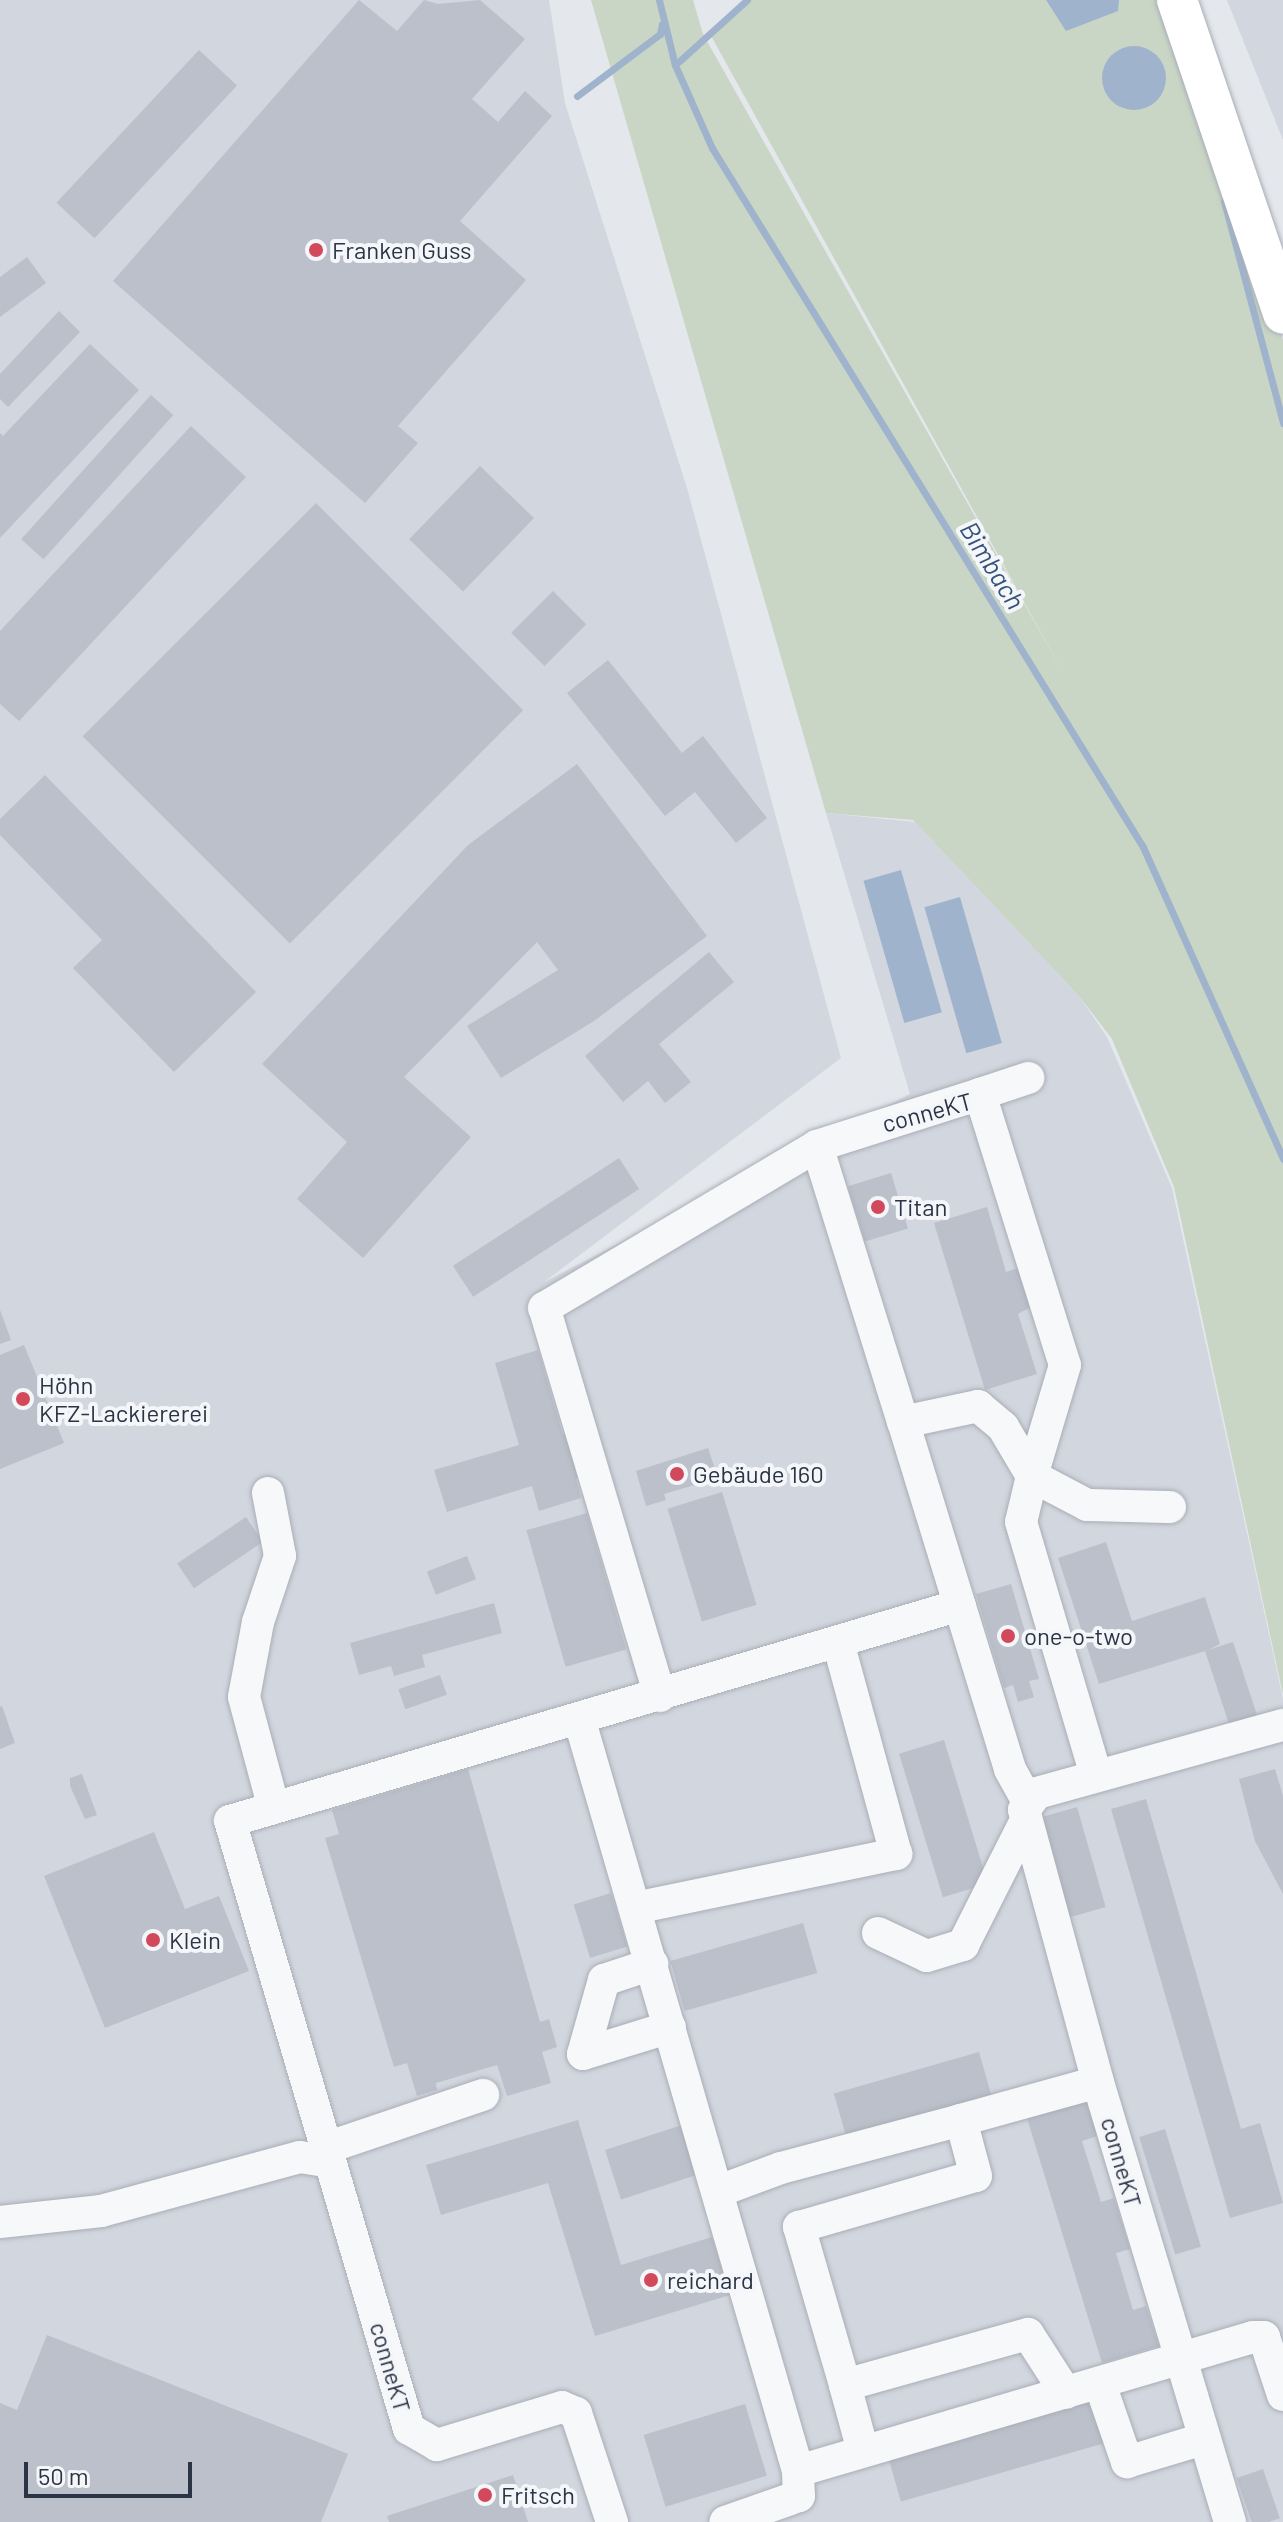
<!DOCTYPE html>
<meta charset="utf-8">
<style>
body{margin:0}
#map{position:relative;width:1283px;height:2522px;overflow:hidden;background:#e4e7ec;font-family:Barlow,sans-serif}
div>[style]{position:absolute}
.built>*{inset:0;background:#d2d6de}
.green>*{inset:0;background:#c9d6c5}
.water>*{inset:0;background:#9fb4cc;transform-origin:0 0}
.round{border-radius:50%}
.stream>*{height:7px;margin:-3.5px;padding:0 3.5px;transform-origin:3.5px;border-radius:3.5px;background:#9fb4cc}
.building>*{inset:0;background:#bbc0ca;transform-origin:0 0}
.roads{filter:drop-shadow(0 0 2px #a9aeb7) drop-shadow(0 0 2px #a9aeb7)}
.minor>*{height:32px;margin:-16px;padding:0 16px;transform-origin:16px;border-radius:16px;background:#f7f8fa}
.major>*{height:40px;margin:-20px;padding:0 20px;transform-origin:20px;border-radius:20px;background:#fff}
.dots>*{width:22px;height:22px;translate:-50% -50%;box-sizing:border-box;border:4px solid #f4f6f9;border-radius:50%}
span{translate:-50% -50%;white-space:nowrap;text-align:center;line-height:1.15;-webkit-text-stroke:8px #f4f6f9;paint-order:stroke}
.poi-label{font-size:24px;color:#2b3445}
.left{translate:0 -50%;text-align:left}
.street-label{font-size:24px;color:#2b3445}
.water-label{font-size:26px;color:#34527a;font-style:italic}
.scale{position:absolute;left:24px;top:2462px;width:168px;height:36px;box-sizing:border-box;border:4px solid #2b3445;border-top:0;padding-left:10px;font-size:24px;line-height:28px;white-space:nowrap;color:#2b3445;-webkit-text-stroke:6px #f4f6f9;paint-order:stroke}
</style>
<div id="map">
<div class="built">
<div style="clip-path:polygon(0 0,549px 0,565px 103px,687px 488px,841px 1058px,544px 1282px,910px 1094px,826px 813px,915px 822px,1079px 996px,1107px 1037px,1172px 1188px,1283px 1699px,1283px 2522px,0 2522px)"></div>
<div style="clip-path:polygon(1227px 0,1283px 0,1283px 140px)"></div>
</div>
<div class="green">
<div style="clip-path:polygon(591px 0,693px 0,703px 34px,1065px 676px,710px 34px,747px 0,1168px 0,1231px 172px,1283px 340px,1283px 1695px,1174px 1187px,1112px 1039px,1079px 996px,913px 820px,826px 813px)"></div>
</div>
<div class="water">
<div style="clip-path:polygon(1046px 0,1119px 0,1118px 11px,1066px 31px)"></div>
<div class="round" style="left:1102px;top:46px;width:64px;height:64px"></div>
<div style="left:901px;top:870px;width:148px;height:39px;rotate:74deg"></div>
<div style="left:960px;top:897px;width:152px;height:37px;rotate:74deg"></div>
</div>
<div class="stream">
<div style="left:659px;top:0;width:67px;rotate:76.2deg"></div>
<div style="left:675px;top:65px;width:91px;rotate:66deg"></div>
<div style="left:712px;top:148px;width:821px;rotate:58.34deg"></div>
<div style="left:1143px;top:847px;width:342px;rotate:65.8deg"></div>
<div style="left:675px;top:65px;width:97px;rotate:-42.1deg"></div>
<div style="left:577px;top:96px;width:104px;rotate:-36.8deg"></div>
<div style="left:660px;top:34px;width:10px;rotate:-79deg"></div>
<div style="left:1224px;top:201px;width:230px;rotate:75.1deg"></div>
</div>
<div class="building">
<div style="clip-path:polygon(359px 0,397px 31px,424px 0,438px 4px,480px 0,525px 39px,472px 99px,498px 122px,525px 91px,552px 116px,460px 221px,526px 280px,398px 426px,418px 443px,365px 503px,113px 281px)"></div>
<div style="left:199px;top:50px;width:52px;height:209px;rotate:43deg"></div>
<div style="clip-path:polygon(27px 257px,46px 283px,0 317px,0 277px)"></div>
<div style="clip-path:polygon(59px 311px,80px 332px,8px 407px,0 399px,0 374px)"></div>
<div style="clip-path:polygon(90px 344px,139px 390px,0 538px,0 433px,3px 436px)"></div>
<div style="left:151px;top:395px;width:30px;height:194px;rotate:42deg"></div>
<div style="clip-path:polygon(191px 426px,246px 477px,19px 721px,0 704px,0 631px)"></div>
<div style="left:480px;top:466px;width:75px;height:102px;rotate:44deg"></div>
<div style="left:316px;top:503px;width:293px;height:330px;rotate:45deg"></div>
<div style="left:553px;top:591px;width:47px;height:59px;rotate:45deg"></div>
<div style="clip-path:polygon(608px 660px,682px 753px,703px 736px,767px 818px,736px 843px,695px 792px,665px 816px,567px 693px)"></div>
<div style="clip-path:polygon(577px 764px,707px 936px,594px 1021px,501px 1078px,467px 1026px,558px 970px,537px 942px,404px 1077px,471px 1137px,363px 1258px,297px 1199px,347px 1142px,262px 1064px,468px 845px)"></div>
<div style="clip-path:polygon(45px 775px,256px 992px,174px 1072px,73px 968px,102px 940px,0 835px,0 819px)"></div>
<div style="clip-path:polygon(709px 952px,734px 982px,659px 1044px,691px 1082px,665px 1103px,648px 1081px,623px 1102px,585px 1056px)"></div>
<div style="left:619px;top:1158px;width:37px;height:198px;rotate:57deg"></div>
<div style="left:891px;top:1173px;width:58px;height:45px;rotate:73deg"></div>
<div style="clip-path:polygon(987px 1207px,1006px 1272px,1018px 1268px,1022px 1283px,1033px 1279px,1040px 1302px,1018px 1314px,1037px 1374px,985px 1390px,934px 1223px)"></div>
<div style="clip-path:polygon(0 1310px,11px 1340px,0 1344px)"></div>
<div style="clip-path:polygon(24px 1345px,64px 1443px,0 1469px,0 1355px)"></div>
<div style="clip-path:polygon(538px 1350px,563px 1435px,570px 1433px,583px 1477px,576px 1479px,581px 1498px,539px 1511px,532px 1486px,447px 1512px,434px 1470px,519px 1445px,495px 1363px)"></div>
<div style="clip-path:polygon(708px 1448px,718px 1478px,664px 1494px,666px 1500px,646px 1506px,636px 1471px)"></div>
<div style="left:722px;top:1492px;width:118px;height:57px;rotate:73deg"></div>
<div style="left:587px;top:1513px;width:142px;height:63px;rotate:74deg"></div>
<div style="left:246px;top:1517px;width:30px;height:83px;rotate:56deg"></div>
<div style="clip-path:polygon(1106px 1542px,1132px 1621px,1205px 1597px,1220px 1644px,1208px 1650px,1233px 1642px,1257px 1715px,1229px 1724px,1205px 1651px,1099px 1684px,1058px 1558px)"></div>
<div style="left:467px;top:1556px;width:25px;height:43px;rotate:69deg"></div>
<div style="clip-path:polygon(1011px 1584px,1039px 1679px,1029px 1681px,1034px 1697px,1018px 1702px,1013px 1685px,1004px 1688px,976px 1594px)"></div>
<div style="clip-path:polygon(494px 1603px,502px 1633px,422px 1655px,425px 1667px,394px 1676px,391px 1666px,359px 1675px,350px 1643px)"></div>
<div style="left:440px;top:1675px;width:21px;height:44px;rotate:71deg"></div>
<div style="clip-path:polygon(2px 1706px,15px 1743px,0 1749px,0 1707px)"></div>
<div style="left:944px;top:1740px;width:150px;height:47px;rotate:73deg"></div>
<div style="clip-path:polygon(468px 1769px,540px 2022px,549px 2019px,557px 2047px,542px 2052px,551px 2083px,507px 2096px,497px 2065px,436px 2083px,437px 2090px,417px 2096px,407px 2063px,394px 2067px,325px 1838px,339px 1834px,332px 1810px)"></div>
<div style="clip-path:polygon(1275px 1769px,1283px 1796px,1283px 1894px,1255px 1841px,1239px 1779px)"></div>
<div style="clip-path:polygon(82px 1774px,97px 1815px,85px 1819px,70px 1786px,70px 1778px)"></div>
<div style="clip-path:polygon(1146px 1799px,1241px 2129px,1260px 2123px,1283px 2203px,1230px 2218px,1111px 1809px)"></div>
<div style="left:1077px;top:1807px;width:104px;height:41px;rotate:74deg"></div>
<div style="clip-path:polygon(154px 1832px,185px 1909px,219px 1896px,249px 1971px,105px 2028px,44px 1876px)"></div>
<div style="left:611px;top:1893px;width:56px;height:39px;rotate:73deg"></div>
<div style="left:803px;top:1923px;width:52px;height:138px;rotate:74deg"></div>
<div style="left:979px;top:2052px;width:48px;height:151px;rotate:74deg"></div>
<div style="clip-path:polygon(1085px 2097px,1097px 2136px,1082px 2141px,1101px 2202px,1114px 2198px,1130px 2249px,1116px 2253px,1133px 2310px,1146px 2306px,1159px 2346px,1102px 2363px,1026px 2115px)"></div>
<div style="clip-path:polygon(578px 2120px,621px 2265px,712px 2237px,730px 2295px,595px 2336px,548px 2183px,441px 2215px,426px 2165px)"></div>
<div style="left:682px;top:2125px;width:52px;height:81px;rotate:72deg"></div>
<div style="left:1165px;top:2129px;width:123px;height:27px;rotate:73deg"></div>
<div style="clip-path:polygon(47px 2335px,348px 2454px,321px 2522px,0 2522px,0 2403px,17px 2410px)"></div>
<div style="left:1099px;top:2398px;width:45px;height:219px;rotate:74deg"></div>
<div style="left:745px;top:2404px;width:75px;height:106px;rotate:73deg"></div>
<div style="left:1263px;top:2469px;width:52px;height:28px;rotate:71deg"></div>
<div style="clip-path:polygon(513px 2475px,528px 2522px,389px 2522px,387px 2516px)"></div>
</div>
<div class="roads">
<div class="minor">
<div style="left:980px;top:1094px;width:51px;rotate:-18.4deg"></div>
<div style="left:903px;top:1422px;width:289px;rotate:-107.3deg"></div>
<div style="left:817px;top:1146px;width:171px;rotate:-17.7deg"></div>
<div style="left:980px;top:1094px;width:284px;rotate:72.6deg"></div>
<div style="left:1065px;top:1365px;width:116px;rotate:106.6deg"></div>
<div style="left:1032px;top:1476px;width:62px;rotate:27.8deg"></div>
<div style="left:1087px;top:1505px;width:83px;rotate:1.4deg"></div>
<div style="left:268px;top:1493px;width:64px;rotate:79.2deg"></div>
<div style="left:280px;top:1556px;width:70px;rotate:108.4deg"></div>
<div style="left:258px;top:1622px;width:76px;rotate:100.6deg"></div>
<div style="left:244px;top:1697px;width:112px;rotate:75deg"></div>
<div style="left:660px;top:1696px;width:405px;rotate:-106.6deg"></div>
<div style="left:544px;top:1308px;width:317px;rotate:-30.7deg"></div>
<div style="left:579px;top:1718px;width:784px;rotate:73.78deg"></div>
<div style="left:798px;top:2471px;width:25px;rotate:88deg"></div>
<div style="left:799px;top:2496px;width:78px;rotate:160.6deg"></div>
<div style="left:1027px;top:1800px;width:35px;rotate:-119deg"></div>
<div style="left:1010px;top:1769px;width:363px;rotate:-107.1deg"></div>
<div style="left:903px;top:1422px;width:77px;rotate:-12deg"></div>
<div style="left:978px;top:1406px;width:33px;rotate:40deg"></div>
<div style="left:1003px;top:1427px;width:57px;rotate:59.4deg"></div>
<div style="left:1032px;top:1476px;width:47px;rotate:103.4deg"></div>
<div style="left:1021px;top:1522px;width:264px;rotate:73.5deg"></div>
<div style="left:635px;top:1908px;width:267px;rotate:-11.7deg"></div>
<div style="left:896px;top:1854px;width:220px;rotate:-105.3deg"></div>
<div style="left:878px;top:1933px;width:54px;rotate:25.1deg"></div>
<div style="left:927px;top:1956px;width:38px;rotate:-17deg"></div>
<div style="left:963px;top:1945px;width:138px;rotate:-63.2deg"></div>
<div style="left:583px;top:2054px;width:77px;rotate:-74.2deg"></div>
<div style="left:604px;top:1980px;width:51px;rotate:-18.4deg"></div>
<div style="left:583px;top:2054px;width:91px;rotate:-17.2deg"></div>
<div style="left:326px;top:2148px;width:166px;rotate:-18.7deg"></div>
<div style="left:719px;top:2191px;width:66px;rotate:-20.4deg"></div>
<div style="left:781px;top:2168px;width:186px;rotate:-14.9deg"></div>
<div style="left:0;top:2222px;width:102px;rotate:-6.2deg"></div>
<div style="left:101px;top:2211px;width:206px;rotate:-15.2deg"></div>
<div style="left:300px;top:2157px;width:30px;rotate:9deg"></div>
<div style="left:1100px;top:2384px;width:83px;rotate:70.9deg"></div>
<div style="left:1127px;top:2462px;width:79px;rotate:-16.8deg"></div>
<div style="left:845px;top:2385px;width:165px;rotate:-106.2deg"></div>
<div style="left:799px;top:2227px;width:184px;rotate:-16.1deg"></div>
<div style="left:976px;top:2176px;width:58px;rotate:-105deg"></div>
<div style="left:961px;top:2120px;width:142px;rotate:-15.5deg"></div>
<div style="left:863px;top:2451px;width:68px;rotate:-105.3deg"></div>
<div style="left:845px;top:2385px;width:190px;rotate:-15.6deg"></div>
<div style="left:1028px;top:2334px;width:70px;rotate:57.2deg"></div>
<div style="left:798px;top:2471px;width:474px;rotate:-16.4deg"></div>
<div style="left:1253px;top:2337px;width:11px"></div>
<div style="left:1264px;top:2337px;width:61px;rotate:71.9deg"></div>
<div style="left:612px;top:2522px;width:115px;rotate:-108.3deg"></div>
<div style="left:576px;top:2413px;width:15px;rotate:-157deg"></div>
<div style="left:562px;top:2407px;width:131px;rotate:163.1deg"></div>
<div style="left:437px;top:2445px;width:32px;rotate:-150deg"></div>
<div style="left:409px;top:2429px;width:634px;rotate:-106.4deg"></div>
<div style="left:230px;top:1821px;width:761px;rotate:-16.48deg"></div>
<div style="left:1230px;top:2522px;width:459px;rotate:-106.7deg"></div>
<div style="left:1098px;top:2082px;width:282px;rotate:-105.2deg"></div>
<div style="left:1024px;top:1810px;width:21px;rotate:-53deg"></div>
<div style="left:1037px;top:1793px;width:255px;rotate:-15.5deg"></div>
</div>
<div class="major">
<div style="left:1177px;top:0;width:331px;rotate:71.3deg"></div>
</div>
</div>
<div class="dots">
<div style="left:316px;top:250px;background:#d1495b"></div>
<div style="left:878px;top:1207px;background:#d1495b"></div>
<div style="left:23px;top:1399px;background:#d1495b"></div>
<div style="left:677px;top:1474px;background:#d1495b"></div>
<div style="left:1008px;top:1636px;background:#d1495b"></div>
<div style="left:153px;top:1940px;background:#d1495b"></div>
<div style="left:651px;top:2280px;background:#d1495b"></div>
<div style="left:485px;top:2495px;background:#d1495b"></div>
</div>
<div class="poi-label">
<span class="left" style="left:332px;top:250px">Franken Guss</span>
<span class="left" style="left:894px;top:1207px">Titan</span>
<span class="left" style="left:39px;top:1399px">Höhn<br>KFZ-Lackiererei</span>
<span class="left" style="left:693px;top:1474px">Gebäude 160</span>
<span class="left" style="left:1024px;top:1636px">one-o-two</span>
<span class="left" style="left:169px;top:1940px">Klein</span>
<span class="left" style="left:667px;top:2280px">reichard</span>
<span class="left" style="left:501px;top:2495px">Fritsch</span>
</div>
<div class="street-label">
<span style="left:927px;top:1112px;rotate:-15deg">conneKT</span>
<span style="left:1122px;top:2162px;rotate:74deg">conneKT</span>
<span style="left:391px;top:2367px;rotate:74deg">conneKT</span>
</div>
<div class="water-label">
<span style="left:993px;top:565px;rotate:58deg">Bimbach</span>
</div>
<div class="scale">50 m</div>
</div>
